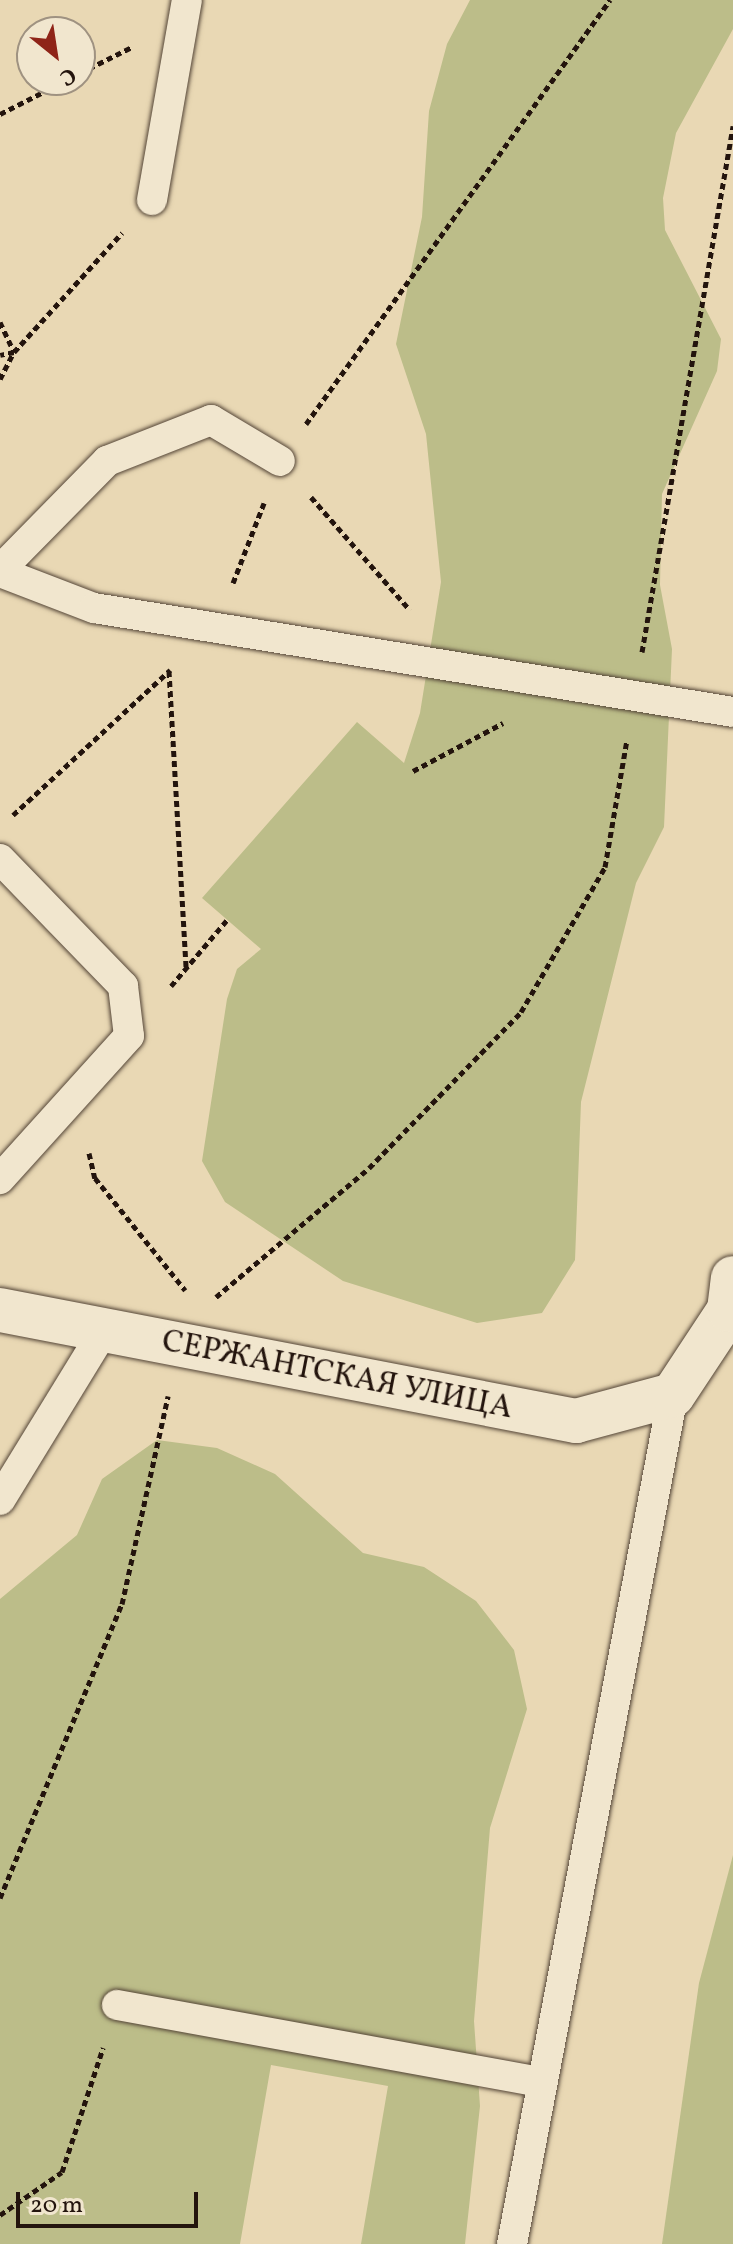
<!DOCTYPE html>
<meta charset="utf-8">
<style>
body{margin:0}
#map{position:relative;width:733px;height:2244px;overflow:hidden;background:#e9d8b4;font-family:Vollkorn,serif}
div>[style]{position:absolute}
.green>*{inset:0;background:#bcbd89}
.path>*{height:5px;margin-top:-2.5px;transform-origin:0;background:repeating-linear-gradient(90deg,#23140d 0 6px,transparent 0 10px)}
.roads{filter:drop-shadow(0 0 2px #544537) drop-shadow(0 0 2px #544537)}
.service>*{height:30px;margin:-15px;padding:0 15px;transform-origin:15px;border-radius:15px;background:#f1e6ce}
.minor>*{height:44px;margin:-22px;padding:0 22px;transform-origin:22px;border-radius:22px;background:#f1e6ce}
span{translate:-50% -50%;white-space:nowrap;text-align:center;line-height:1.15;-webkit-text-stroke:7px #f1e6ce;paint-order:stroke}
.street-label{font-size:32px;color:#23140d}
.north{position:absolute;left:16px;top:16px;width:80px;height:80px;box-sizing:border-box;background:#f1e6ce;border:2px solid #9f9281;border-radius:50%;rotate:150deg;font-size:22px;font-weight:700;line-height:32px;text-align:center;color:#23140d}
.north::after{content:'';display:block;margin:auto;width:28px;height:36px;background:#8f2418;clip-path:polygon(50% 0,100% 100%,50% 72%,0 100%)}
.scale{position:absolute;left:16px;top:2192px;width:182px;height:36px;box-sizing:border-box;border:4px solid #23140d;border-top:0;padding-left:10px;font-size:24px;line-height:28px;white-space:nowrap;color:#23140d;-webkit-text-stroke:6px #f1e6ce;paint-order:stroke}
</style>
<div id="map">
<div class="green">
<div style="clip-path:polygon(470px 0,733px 0,733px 29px,676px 133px,663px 198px,665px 230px,721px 339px,717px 371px,662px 494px,660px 585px,672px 649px,664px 827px,636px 883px,581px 1102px,575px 1260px,542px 1313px,477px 1323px,343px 1281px,225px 1202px,202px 1161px,227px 999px,237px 969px,261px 949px,202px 898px,357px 722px,404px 763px,420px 713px,441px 582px,426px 434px,396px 344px,422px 217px,429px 111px,447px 44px)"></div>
<div style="clip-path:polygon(157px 1440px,217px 1448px,275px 1474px,363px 1553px,424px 1567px,476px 1601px,514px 1650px,527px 1709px,490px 1828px,474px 2021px,480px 2106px,465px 2244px,361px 2244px,388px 2086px,271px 2065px,240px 2244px,0 2244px,0 1599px,77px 1535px,102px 1479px)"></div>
<div style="clip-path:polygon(733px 1855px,733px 2244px,662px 2244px,699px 1983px)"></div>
</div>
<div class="path">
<div style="left:80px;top:73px;width:58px;rotate:-26.6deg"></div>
<div style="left:0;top:114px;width:75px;rotate:-26.9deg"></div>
<div style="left:0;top:322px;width:33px;rotate:65deg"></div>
<div style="left:14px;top:352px;width:14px;rotate:168deg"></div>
<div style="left:0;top:379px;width:30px;rotate:-63deg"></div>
<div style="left:14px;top:352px;width:161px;rotate:-47.8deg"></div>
<div style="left:306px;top:424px;width:522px;rotate:-54.36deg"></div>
<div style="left:311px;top:497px;width:150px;rotate:48.8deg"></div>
<div style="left:233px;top:583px;width:86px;rotate:-68.8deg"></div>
<div style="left:642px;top:652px;width:534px;rotate:-80.18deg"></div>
<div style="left:169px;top:671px;width:297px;rotate:86.7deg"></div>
<div style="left:413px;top:771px;width:102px;rotate:-28.1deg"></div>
<div style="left:13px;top:815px;width:214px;rotate:-42.7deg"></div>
<div style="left:171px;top:986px;width:87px;rotate:-49.7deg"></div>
<div style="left:89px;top:1153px;width:26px;rotate:77deg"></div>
<div style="left:95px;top:1178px;width:144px;rotate:51.2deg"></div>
<div style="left:216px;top:1297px;width:200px;rotate:-40.1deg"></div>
<div style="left:369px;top:1168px;width:218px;rotate:-45.7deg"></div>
<div style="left:521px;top:1012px;width:168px;rotate:-59.9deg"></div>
<div style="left:605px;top:867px;width:129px;rotate:-80.2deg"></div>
<div style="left:0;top:1898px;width:318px;rotate:-67.5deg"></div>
<div style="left:122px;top:1604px;width:213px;rotate:-77.5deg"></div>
<div style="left:0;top:2215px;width:75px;rotate:-34.7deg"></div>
<div style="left:62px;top:2172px;width:131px;rotate:-71.7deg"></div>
</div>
<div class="roads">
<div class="service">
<div style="left:152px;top:200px;width:203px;rotate:-80.1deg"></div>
<div style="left:0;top:570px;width:153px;rotate:-45.5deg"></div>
<div style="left:107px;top:461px;width:112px;rotate:-21.5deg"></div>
<div style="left:211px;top:420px;width:80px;rotate:30.7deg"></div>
<div style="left:0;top:572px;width:101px;rotate:21deg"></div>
<div style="left:94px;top:608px;width:647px;rotate:9.24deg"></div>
<div style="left:0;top:859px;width:177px;rotate:45.9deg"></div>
<div style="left:123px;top:986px;width:50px;rotate:83.2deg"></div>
<div style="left:129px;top:1036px;width:193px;rotate:132.1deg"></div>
<div style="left:0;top:1500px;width:199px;rotate:-58.5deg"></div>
<div style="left:117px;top:2005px;width:429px;rotate:10.3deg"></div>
<div style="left:512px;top:2244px;width:864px;rotate:-79.26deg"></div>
</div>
<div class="minor">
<div style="left:0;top:1310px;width:587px;rotate:10.91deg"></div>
<div style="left:576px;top:1421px;width:100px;rotate:-15deg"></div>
<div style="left:673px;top:1395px;width:102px;rotate:-56.6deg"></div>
<div style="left:729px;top:1310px;width:32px;rotate:-83deg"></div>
</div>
</div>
<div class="street-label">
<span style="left:337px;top:1376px;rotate:11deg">СЕРЖАНТСКАЯ УЛИЦА</span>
</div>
<div class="north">С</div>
<div class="scale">20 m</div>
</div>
